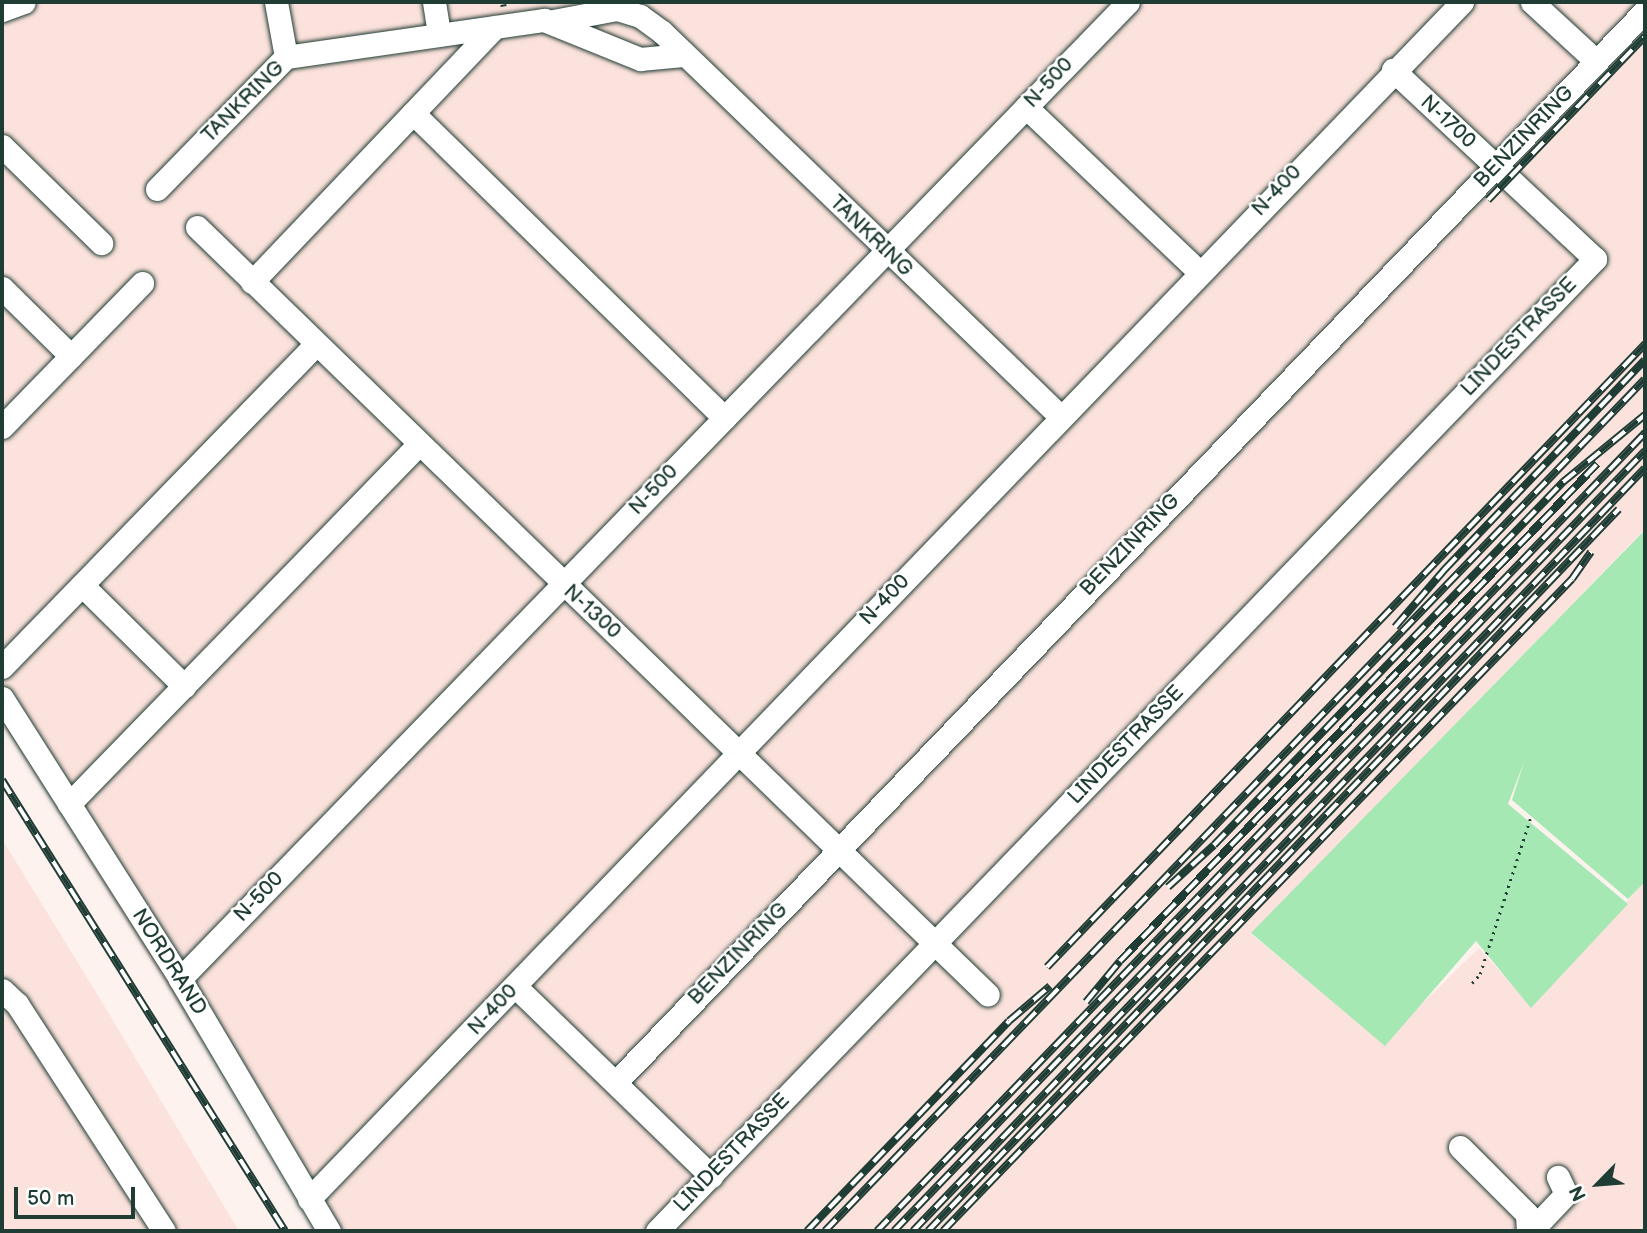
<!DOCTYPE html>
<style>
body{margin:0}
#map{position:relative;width:1647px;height:1233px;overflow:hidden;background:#fef2ef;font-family:"Balsamiq Sans",sans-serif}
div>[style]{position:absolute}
.built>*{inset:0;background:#fce2dc}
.green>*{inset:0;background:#a5e8b3}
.path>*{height:2.5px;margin-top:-1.25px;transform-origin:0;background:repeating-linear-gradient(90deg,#1f3d34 0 2px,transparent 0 7px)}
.roads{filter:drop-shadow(0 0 2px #1f3d34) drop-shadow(0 0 2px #1f3d34)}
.minor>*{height:23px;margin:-11.5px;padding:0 11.5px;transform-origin:11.5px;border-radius:11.5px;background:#fff}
.rail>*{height:8px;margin-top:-4px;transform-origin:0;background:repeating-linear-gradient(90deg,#fff 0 16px,#1f3d34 0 32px);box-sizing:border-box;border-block:2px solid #1f3d34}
span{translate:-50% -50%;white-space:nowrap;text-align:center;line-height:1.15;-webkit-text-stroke:5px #fff;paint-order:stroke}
.street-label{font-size:21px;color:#1f3d34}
.frame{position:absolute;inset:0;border:4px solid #1f3d34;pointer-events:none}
.north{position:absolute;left:1563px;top:1149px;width:70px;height:70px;-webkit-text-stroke:5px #fff;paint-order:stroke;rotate:245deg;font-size:19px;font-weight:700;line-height:28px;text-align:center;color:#1f3d34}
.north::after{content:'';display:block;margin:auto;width:24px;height:32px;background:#1f3d34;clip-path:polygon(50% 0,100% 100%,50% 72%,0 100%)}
.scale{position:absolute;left:14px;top:1187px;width:121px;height:32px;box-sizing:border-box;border:4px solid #1f3d34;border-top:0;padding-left:9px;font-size:21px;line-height:24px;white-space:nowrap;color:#1f3d34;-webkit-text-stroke:5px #fff;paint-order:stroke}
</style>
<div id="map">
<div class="built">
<div style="clip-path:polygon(2px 2px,1645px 2px,1645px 529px,1251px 934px,1382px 1043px,1479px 948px,1531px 1006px,1645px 882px,1645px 1231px,320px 1231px,2px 722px)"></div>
<div style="clip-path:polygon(2px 839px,91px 984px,239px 1231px,2px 1231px)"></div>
</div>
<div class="green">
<div style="clip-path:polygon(1645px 530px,1645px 882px,1628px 899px,1512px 800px,1524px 762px,1508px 804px,1628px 904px,1531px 1008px,1476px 941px,1385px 1046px,1251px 933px)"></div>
</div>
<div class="path">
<div style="left:1472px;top:983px;width:12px;rotate:-48deg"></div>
<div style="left:1480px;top:974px;width:166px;rotate:-72.1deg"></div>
</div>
<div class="roads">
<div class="minor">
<div style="left:276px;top:2px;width:56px;rotate:79.7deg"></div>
<div style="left:434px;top:2px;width:33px;rotate:81deg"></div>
<div style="left:1532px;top:2px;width:87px;rotate:42.7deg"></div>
<div style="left:2px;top:10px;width:23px;rotate:-20deg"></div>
<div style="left:553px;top:21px;width:65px;rotate:-10.6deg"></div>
<div style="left:617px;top:9px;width:24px;rotate:17deg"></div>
<div style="left:640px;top:16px;width:27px;rotate:36deg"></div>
<div style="left:662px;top:32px;width:554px;rotate:43.98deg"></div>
<div style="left:1026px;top:107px;width:239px;rotate:43.6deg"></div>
<div style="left:413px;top:113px;width:436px;rotate:44.4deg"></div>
<div style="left:2px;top:146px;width:139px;rotate:44.4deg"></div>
<div style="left:157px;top:189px;width:185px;rotate:-45.7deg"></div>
<div style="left:286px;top:57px;width:261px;rotate:-8.2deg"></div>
<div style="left:544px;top:20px;width:104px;rotate:22.1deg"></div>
<div style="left:640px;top:59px;width:43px;rotate:-5.3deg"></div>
<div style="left:197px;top:227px;width:1102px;rotate:44.15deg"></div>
<div style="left:252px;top:282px;width:352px;rotate:-46.4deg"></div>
<div style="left:2px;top:288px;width:97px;rotate:44.6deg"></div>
<div style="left:2px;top:427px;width:201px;rotate:-45.8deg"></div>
<div style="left:82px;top:585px;width:144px;rotate:44.7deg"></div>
<div style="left:2px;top:667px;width:450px;rotate:-45.8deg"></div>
<div style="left:2px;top:698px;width:333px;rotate:57.6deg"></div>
<div style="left:180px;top:979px;width:293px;rotate:59.4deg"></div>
<div style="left:69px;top:804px;width:502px;rotate:-45.81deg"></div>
<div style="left:180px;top:979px;width:1361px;rotate:-45.86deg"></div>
<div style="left:516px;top:987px;width:272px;rotate:44.1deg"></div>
<div style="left:2px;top:990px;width:21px;rotate:43deg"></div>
<div style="left:17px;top:1004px;width:270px;rotate:57.1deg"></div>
<div style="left:617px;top:1081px;width:1484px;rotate:-46.15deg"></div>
<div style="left:1460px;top:1147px;width:95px;rotate:45deg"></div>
<div style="left:1527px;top:1214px;width:17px;rotate:87deg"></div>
<div style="left:309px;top:1199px;width:1662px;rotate:-46.07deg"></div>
<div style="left:657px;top:1231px;width:1351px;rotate:-46.02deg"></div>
<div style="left:1595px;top:259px;width:277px;rotate:-136.9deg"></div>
<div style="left:1531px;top:1231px;width:51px;rotate:-46.6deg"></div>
<div style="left:1566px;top:1194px;width:19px;rotate:-115deg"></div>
</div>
</div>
<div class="rail">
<div style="left:500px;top:3px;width:6px;rotate:-9deg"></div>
<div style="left:1488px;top:200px;width:227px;rotate:-46.2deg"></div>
<div style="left:1395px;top:627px;width:77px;rotate:-49.2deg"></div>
<div style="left:1445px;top:569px;width:289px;rotate:-46.3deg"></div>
<div style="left:2px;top:780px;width:532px;rotate:57.89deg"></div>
<div style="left:1168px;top:887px;width:62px;rotate:-42.4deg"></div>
<div style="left:1214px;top:845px;width:504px;rotate:-46.13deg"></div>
<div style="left:1563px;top:482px;width:106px;rotate:-39.3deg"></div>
<div style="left:1047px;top:967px;width:864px;rotate:-46.17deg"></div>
<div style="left:1086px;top:1002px;width:53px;rotate:-50.3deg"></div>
<div style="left:1120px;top:961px;width:689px;rotate:-46.18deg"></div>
<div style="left:807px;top:1231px;width:291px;rotate:-46.1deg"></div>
<div style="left:1009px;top:1021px;width:54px;rotate:-40.5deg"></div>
<div style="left:825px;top:1231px;width:1182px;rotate:-46.1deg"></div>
<div style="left:877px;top:1231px;width:1108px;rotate:-46.1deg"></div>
<div style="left:894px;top:1231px;width:1083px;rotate:-46.09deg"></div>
<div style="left:913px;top:1231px;width:1057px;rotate:-46.19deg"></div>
<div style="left:928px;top:1231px;width:999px;rotate:-46.26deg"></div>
<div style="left:943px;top:1231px;width:906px;rotate:-46.03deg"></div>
<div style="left:1572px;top:579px;width:33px;rotate:-55deg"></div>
</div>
<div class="street-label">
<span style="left:1049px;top:83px;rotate:-46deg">N-500</span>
<span style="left:243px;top:102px;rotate:-45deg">TANKRING</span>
<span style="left:1448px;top:122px;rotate:43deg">N-1700</span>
<span style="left:1524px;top:137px;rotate:-46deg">BENZINRING</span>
<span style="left:1277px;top:191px;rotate:-46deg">N-400</span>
<span style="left:871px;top:236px;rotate:44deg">TANKRING</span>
<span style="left:1519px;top:337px;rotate:-46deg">LINDESTRASSE</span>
<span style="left:654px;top:490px;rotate:-46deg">N-500</span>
<span style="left:1130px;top:545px;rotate:-46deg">BENZINRING</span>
<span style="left:885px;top:600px;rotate:-46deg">N-400</span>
<span style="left:592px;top:612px;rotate:43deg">N-1300</span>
<span style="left:1126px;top:745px;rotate:-46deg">LINDESTRASSE</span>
<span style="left:259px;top:897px;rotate:-46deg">N-500</span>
<span style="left:738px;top:954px;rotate:-46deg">BENZINRING</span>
<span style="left:169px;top:962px;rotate:58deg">NORDRAND</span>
<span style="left:493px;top:1010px;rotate:-46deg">N-400</span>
<span style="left:732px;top:1153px;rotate:-46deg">LINDESTRASSE</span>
</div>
<div class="frame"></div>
<div class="north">N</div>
<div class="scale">50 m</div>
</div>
